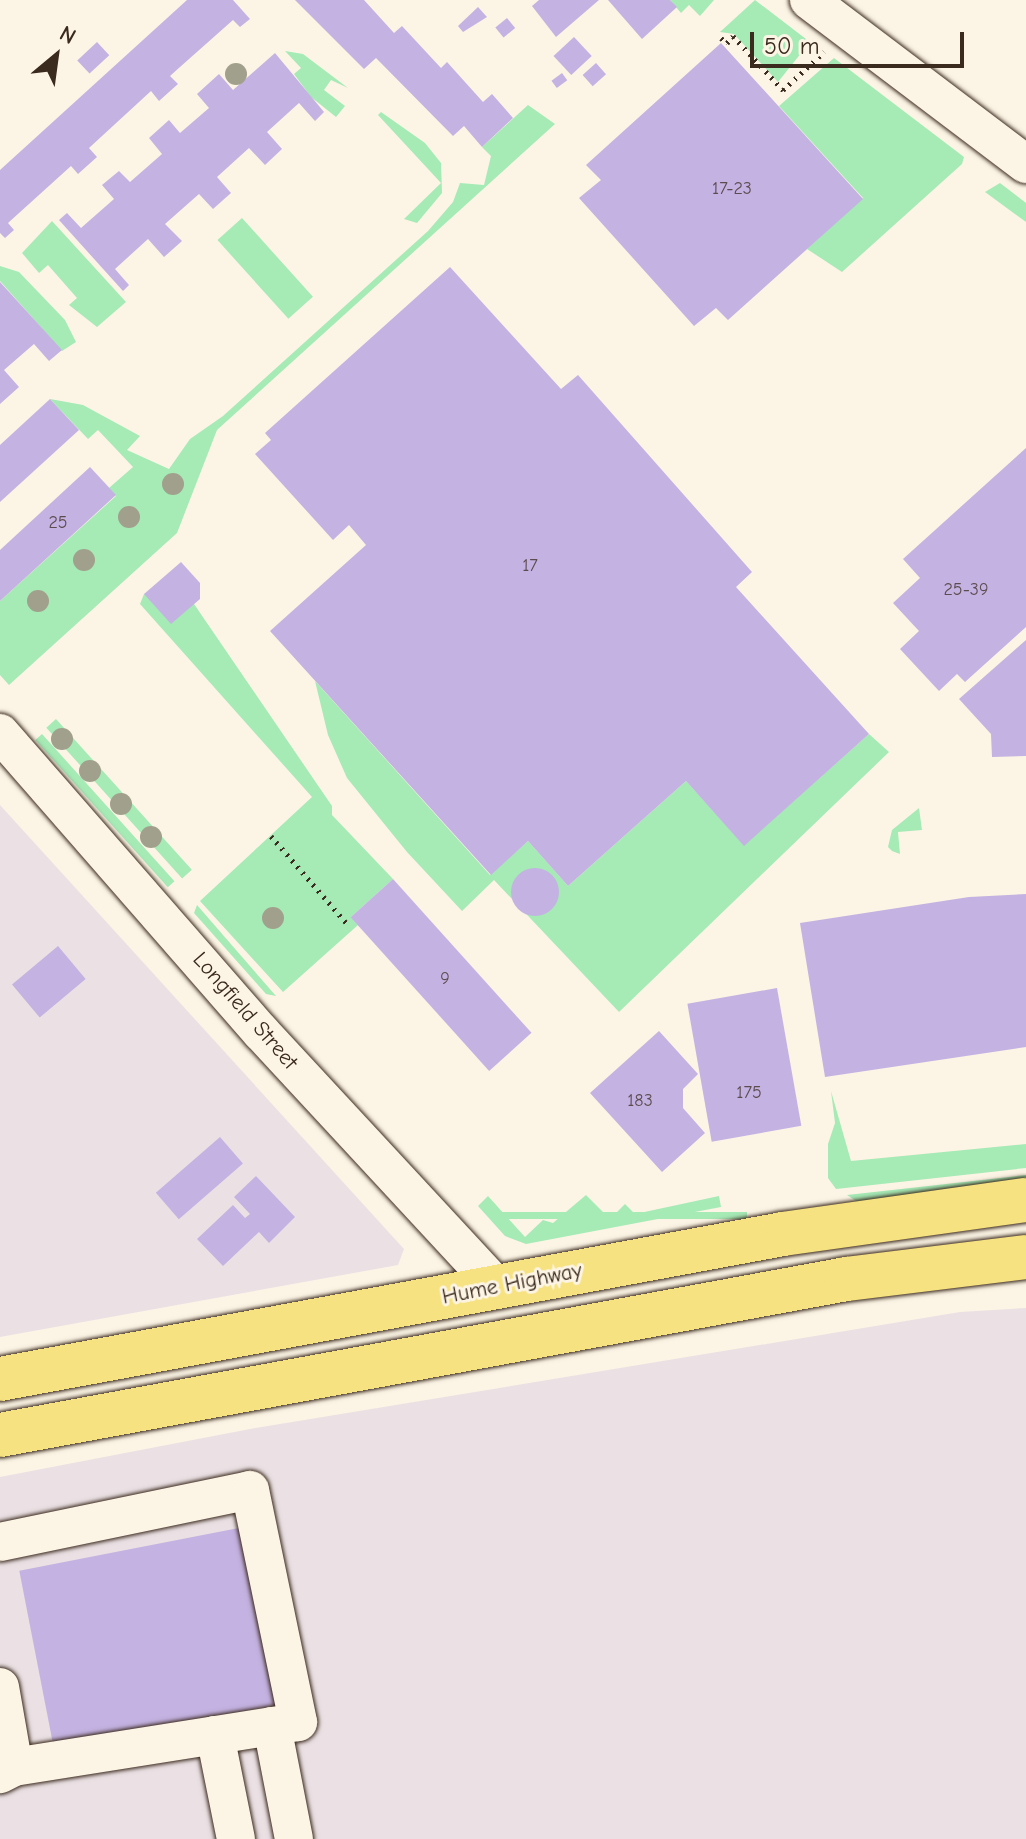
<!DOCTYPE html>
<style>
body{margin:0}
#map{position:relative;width:1026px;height:1839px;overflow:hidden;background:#fcf5e5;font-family:"Comic Neue",sans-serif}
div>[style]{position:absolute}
.built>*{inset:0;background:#ebe1e4}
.green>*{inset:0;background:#a6eab6;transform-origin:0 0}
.building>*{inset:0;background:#c4b2e2;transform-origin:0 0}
.round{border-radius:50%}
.path>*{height:5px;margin-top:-2.5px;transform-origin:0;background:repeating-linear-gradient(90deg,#3b2a1e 0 2px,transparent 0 8px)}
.roads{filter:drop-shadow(0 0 2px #3b2a1e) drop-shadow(0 0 2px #3b2a1e)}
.minor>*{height:38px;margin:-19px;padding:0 19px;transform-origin:19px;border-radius:19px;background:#fcf5e5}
.highway>*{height:44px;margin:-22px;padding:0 22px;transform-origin:22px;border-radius:22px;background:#f7e281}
.trees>*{width:22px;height:22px;margin:-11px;border-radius:50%;background:#a1a08c}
span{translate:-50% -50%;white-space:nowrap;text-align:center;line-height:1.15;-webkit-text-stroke:6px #fcf5e5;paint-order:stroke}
.number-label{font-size:18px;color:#5d4c4f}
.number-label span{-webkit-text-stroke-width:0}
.street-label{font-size:22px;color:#3b2a1e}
.north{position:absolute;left:16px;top:16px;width:80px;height:80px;-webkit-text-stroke:6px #fcf5e5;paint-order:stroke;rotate:29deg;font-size:22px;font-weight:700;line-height:32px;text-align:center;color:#3b2a1e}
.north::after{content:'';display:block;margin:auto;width:28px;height:36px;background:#3b2a1e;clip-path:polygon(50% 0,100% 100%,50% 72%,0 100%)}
.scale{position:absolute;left:750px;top:32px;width:214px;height:36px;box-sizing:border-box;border:4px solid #3b2a1e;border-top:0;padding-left:10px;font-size:24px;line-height:28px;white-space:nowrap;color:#3b2a1e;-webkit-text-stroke:6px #fcf5e5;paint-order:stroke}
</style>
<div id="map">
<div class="built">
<div style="clip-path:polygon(0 805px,404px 1249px,398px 1265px,0 1337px)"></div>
<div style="clip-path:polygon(1026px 1308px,1026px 1839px,0 1839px,0 1477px,250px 1429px,960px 1312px)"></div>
</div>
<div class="green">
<div style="clip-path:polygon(670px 0,714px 0,700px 16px,689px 5px,681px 13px)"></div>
<div style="clip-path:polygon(755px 0,806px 39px,806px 47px,778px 82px,734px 34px,720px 32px)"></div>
<div style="clip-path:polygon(285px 51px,303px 54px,348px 88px,331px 80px,324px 90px,345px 106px,336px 117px,311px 97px,294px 74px,301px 68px)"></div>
<div style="clip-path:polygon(834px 58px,964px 157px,962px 164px,842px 272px,807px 249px,863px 198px,779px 106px)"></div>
<div style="clip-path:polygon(528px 105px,555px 124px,217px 430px,177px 533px,9px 685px,0 675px,0 601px,116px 496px,109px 488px,133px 467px,98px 430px,88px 439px,50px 399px,83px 405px,140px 436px,127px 450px,169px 469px,190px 439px,223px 416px,428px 231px,453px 202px,460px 183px,484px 185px,491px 156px,482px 147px)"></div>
<div style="clip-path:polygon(381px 112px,425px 143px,441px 163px,442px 193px,417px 223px,404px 219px,441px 183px,378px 115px)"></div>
<div style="clip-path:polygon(1000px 183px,1026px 203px,1026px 222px,985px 192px)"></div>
<div style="left:242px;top:218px;width:106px;height:33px;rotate:48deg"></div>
<div style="clip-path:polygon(52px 221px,126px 302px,97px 327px,69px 305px,77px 298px,48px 265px,39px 273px,22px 253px)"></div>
<div style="clip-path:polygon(0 266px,19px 272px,65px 320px,76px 342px,62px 351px,0 281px)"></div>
<div style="clip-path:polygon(144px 594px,194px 604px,332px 806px,332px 815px,393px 879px,351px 917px,358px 925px,283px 992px,200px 901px,312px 797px,140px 604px)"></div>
<div style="clip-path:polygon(315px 681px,490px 875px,528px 841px,568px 886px,686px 781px,744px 845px,869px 734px,889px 752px,619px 1012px,494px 880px,462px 911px,407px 852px,347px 778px,328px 735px)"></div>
<div style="left:56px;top:719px;width:203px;height:13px;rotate:48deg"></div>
<div style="left:42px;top:734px;width:198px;height:9px;rotate:48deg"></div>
<div style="clip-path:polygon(919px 808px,922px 830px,898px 832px,900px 854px,892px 851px,888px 847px,892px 830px)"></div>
<div style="clip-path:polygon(197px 905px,276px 996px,266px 994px,194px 913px)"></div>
<div style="clip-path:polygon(831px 1091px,851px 1161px,1026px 1144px,1026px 1168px,836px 1189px,828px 1178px,828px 1144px,835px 1123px)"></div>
<div style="clip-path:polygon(1026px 1175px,1026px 1182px,870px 1200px,856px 1201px,847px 1195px)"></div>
<div style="clip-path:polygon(586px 1195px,610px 1219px,625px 1204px,635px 1214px,719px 1196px,721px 1207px,526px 1244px,505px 1236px,478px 1206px,488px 1196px,525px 1237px,543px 1220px,553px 1223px)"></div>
<div style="left:747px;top:1212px;width:7px;height:249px;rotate:90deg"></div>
</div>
<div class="building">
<div style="clip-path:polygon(187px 0,233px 0,250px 19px,240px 27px,233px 20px,180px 67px,170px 76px,178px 84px,159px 101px,151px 91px,89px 148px,97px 157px,78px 174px,71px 166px,8px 223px,14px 230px,5px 238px,0 233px,0 170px)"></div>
<div style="clip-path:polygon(295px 0,364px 0,394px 33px,402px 26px,441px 68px,447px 62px,483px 102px,492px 94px,513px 118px,482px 147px,464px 126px,453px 136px,376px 58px,364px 69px)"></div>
<div style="clip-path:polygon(539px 0,599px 0,556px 37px,532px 6px)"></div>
<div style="clip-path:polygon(608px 0,670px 0,677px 7px,642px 39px)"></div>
<div style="clip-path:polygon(478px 7px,487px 17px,463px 32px,458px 26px)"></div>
<div style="left:507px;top:18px;width:13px;height:15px;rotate:51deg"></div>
<div style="left:574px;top:37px;width:26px;height:28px;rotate:47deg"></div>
<div style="left:97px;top:42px;width:18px;height:27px;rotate:47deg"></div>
<div style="clip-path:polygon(721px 43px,863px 199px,728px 320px,716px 308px,694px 326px,579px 198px,601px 180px,586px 165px)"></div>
<div style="clip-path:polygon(275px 53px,324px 112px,315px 121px,299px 103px,267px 132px,282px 149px,265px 165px,249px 148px,217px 177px,231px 193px,213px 209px,199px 194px,165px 224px,182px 241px,164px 257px,148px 239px,115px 269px,129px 285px,123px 291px,59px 220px,67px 213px,81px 228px,114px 199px,102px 185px,119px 171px,130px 182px,162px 154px,149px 138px,169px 120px,180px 133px,209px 108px,197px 94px,219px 74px,233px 90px)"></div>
<div style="left:596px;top:63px;width:15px;height:18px;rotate:48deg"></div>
<div style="left:562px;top:73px;width:9px;height:13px;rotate:54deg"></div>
<div style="clip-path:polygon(450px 267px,561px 389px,578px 375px,752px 572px,736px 587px,869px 734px,744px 846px,686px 781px,568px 886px,528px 841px,491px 875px,270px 631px,366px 545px,349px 525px,333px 540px,255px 454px,271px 440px,265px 433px)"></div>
<div style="clip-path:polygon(0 282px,62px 350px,49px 361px,34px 344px,4px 370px,19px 387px,0 404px)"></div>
<div style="clip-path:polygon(50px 399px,79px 430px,0 502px,0 445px)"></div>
<div style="clip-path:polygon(1026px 448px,1026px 627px,965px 682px,957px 674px,939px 691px,900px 649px,919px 631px,893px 603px,920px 578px,903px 559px)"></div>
<div style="clip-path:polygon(90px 467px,116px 495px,0 601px,0 550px)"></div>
<div style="clip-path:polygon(181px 562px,200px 583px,200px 599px,171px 624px,144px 594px)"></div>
<div style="clip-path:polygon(1026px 640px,1026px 756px,992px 757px,991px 734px,959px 699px)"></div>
<div class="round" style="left:511px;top:868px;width:48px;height:48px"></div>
<div style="left:393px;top:879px;width:207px;height:57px;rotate:48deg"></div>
<div style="clip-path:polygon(1026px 894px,1026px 1047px,825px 1077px,800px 923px,969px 897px)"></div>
<div style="left:58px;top:946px;width:43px;height:60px;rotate:50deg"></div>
<div style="left:777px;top:988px;width:140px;height:91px;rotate:80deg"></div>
<div style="clip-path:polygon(659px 1031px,698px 1074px,683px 1089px,683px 1108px,705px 1133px,662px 1172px,590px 1093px)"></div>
<div style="left:220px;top:1137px;width:35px;height:85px;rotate:49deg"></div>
<div style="clip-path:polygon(256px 1176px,295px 1217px,269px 1243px,259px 1232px,223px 1266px,197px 1239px,233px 1205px,245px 1218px,250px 1214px,234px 1197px)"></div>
<div style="left:249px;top:1526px;width:181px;height:234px;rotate:79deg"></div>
</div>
<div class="path">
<div style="left:721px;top:38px;width:8px;rotate:40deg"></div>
<div style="left:727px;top:43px;width:9px;rotate:-49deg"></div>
<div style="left:733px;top:36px;width:74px;rotate:47.2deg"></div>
<div style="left:783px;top:90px;width:56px;rotate:-42.8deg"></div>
<div style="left:271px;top:836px;width:119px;rotate:49.1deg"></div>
</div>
<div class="roads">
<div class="minor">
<div style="left:809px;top:0;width:272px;rotate:37.1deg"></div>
<div style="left:0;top:733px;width:397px;rotate:48.9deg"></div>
<div style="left:261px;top:1032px;width:345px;rotate:47.2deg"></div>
<div style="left:0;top:1542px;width:255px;rotate:-11.7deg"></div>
<div style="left:250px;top:1490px;width:237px;rotate:78.3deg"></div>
<div style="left:298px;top:1722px;width:288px;rotate:171deg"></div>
<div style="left:14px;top:1767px;width:16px;rotate:153deg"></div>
<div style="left:0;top:1687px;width:81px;rotate:80.1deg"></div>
<div style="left:272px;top:1726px;width:115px;rotate:79deg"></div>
<div style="left:215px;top:1735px;width:106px;rotate:78.6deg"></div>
</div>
<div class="highway">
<div style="left:0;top:1379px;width:796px;rotate:-10.49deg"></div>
<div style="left:783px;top:1234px;width:245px;rotate:-8deg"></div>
<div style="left:0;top:1435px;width:861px;rotate:-10.44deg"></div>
<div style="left:847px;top:1279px;width:180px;rotate:-7deg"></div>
</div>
</div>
<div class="trees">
<div style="left:236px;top:74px"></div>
<div style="left:173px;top:484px"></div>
<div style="left:129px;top:517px"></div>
<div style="left:84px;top:560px"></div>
<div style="left:38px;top:601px"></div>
<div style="left:62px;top:739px"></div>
<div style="left:90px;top:771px"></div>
<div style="left:121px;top:804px"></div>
<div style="left:151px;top:837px"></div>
<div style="left:273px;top:918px"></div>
</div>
<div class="number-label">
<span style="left:732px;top:189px">17-23</span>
<span style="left:58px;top:523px">25</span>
<span style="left:530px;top:566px">17</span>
<span style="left:966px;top:590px">25-39</span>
<span style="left:445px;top:979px">9</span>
<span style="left:749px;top:1093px">175</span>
<span style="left:640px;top:1101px">183</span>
</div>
<div class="street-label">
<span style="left:245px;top:1011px;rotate:49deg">Longfield Street</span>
<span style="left:512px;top:1284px;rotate:-11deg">Hume Highway</span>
</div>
<div class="north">N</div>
<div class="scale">50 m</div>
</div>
